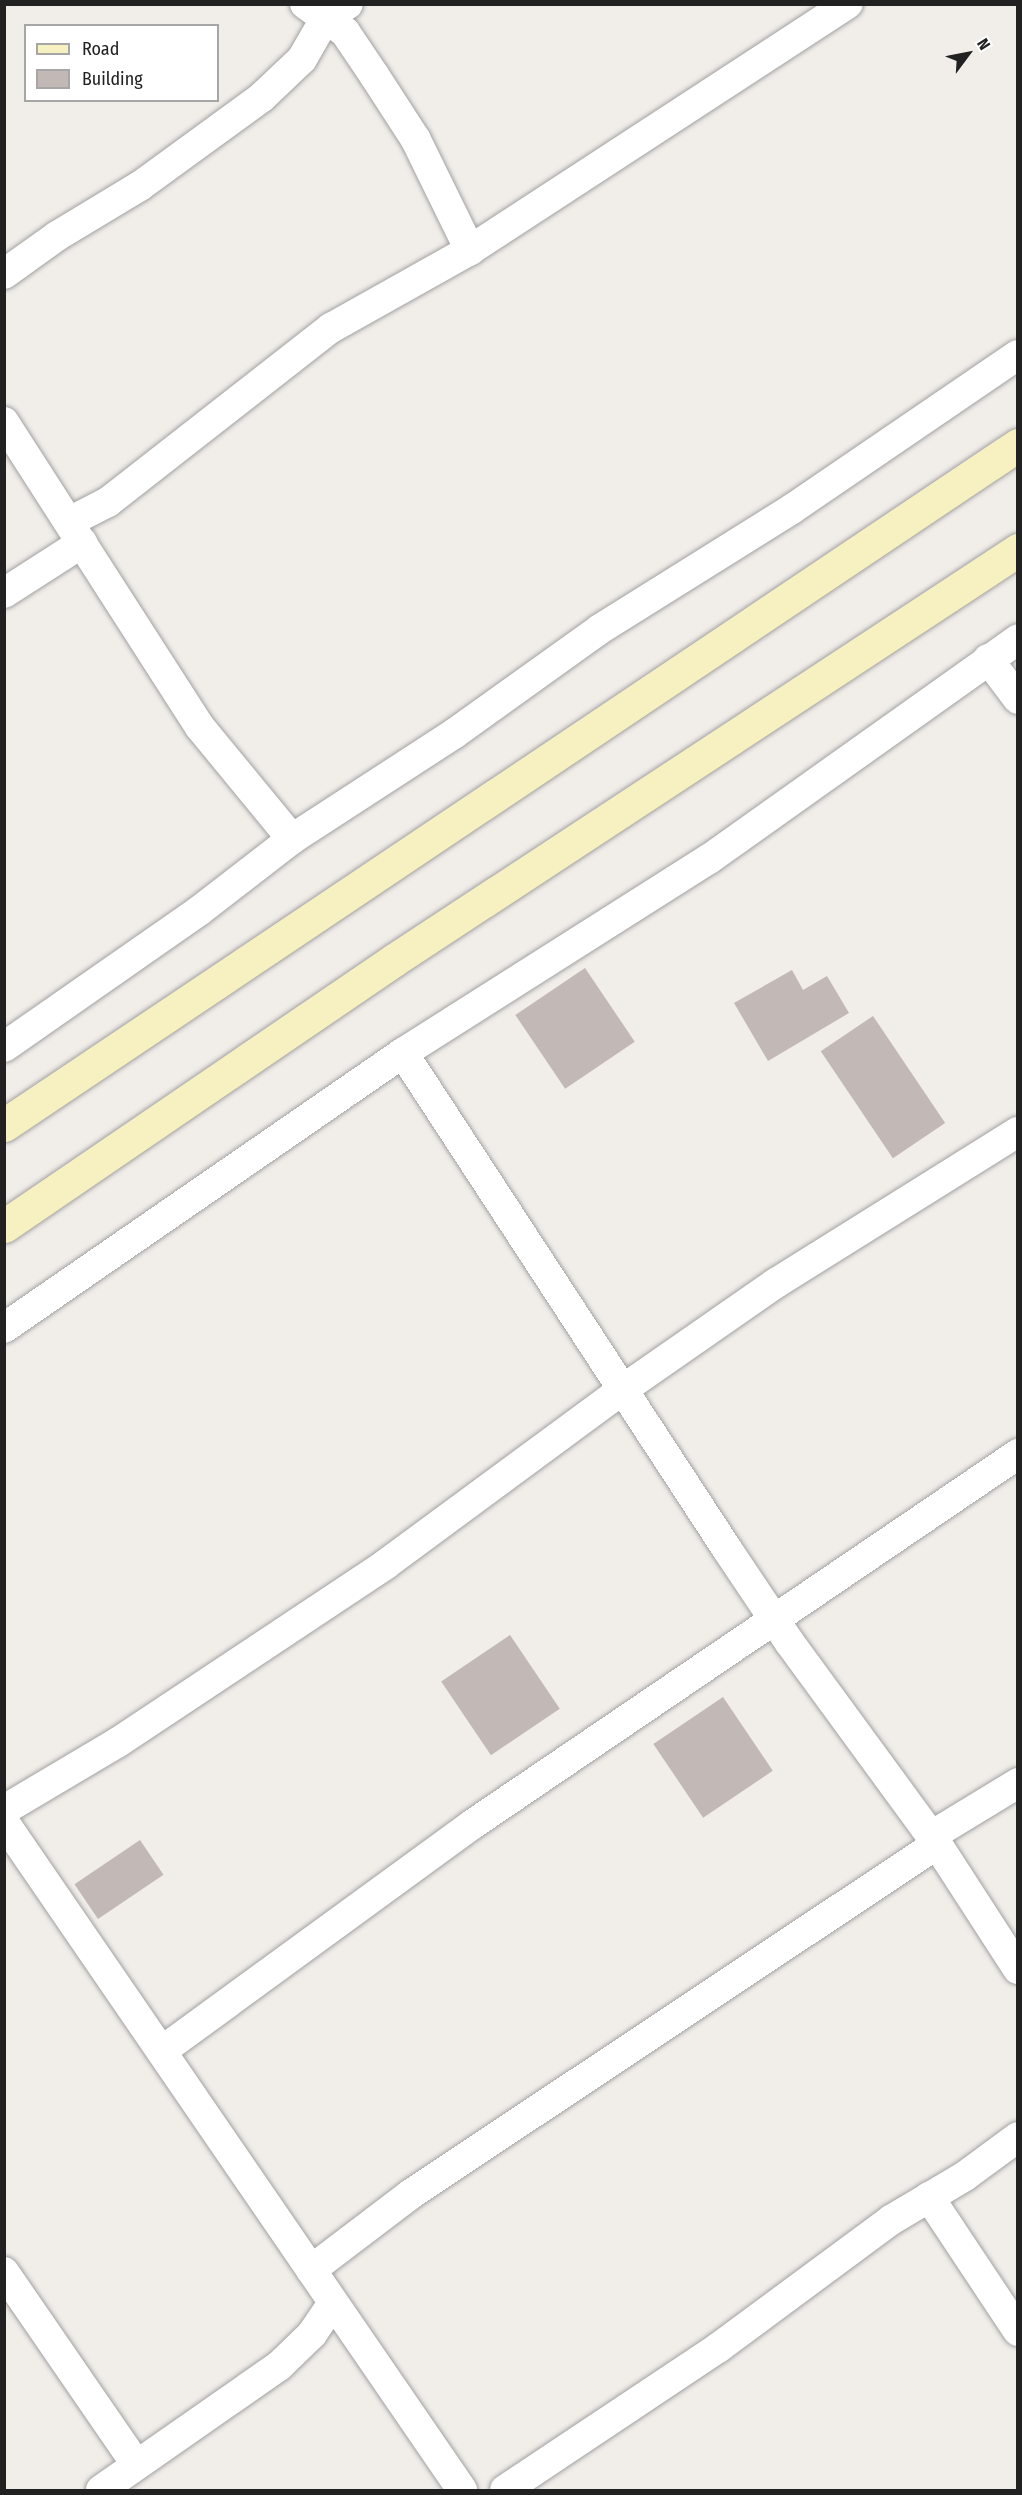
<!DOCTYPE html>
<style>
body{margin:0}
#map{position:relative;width:1022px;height:2495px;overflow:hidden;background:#f1ede9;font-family:"Fira Sans Condensed",sans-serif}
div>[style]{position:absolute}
.building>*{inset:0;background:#c2b8b5;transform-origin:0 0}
.roads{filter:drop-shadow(0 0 2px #a2a2a2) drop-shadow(0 0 2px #a2a2a2)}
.street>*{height:30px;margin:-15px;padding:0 15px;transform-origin:15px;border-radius:15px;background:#fff}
.secondary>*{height:33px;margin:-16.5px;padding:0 16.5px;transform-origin:16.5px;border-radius:16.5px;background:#f7f1c1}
span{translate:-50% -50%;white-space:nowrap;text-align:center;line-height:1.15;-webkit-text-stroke:5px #fff;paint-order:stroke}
.frame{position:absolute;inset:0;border:6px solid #212121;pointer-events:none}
.legend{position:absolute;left:24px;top:24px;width:195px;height:78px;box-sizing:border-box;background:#fff;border:2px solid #a6a6a6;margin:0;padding:8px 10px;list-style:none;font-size:18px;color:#212121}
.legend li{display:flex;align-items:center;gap:12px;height:30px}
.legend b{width:30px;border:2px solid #a6a6a6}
.north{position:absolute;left:938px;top:24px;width:60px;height:60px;-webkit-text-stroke:4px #fff;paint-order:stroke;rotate:58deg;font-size:16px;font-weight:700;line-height:24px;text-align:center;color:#212121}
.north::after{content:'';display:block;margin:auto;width:21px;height:27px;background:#212121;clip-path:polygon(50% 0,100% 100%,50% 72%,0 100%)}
</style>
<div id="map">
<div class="building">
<div style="left:585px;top:968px;width:89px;height:84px;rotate:56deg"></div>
<div style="clip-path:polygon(792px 970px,803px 990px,827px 976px,849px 1013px,768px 1061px,734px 1003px)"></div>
<div style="left:873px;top:1016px;width:129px;height:63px;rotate:56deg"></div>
<div style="left:510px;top:1635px;width:89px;height:83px;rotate:56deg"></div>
<div style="left:723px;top:1697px;width:89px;height:84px;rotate:56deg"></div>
<div style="left:140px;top:1840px;width:42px;height:79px;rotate:56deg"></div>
</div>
<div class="roads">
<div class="street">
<div style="left:305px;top:4px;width:49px;rotate:35deg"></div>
<div style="left:345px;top:32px;width:52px;rotate:56deg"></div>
<div style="left:374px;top:75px;width:77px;rotate:57.1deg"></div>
<div style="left:416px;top:140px;width:123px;rotate:63.9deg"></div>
<div style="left:4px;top:274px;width:65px;rotate:-35.6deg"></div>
<div style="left:57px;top:236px;width:97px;rotate:-31.1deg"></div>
<div style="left:140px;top:186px;width:151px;rotate:-36.1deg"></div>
<div style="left:262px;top:97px;width:55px;rotate:-43.5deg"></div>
<div style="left:302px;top:59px;width:46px;rotate:-60.1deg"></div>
<div style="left:325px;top:19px;width:27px;rotate:-33deg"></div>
<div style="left:4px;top:422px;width:363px;rotate:57.3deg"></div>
<div style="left:200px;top:727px;width:145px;rotate:50.6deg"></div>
<div style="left:69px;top:522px;width:44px;rotate:-27.1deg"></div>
<div style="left:108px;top:502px;width:283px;rotate:-38deg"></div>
<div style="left:331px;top:328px;width:159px;rotate:-29.3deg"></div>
<div style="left:470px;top:250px;width:451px;rotate:-33.1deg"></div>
<div style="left:4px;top:593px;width:93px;rotate:-32.7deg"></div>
<div style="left:988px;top:659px;width:50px;rotate:53.1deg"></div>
<div style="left:4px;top:1047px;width:238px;rotate:-34.9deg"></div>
<div style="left:199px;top:911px;width:118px;rotate:-37.7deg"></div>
<div style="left:292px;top:839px;width:194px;rotate:-33deg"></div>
<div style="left:455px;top:733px;width:178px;rotate:-35.6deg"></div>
<div style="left:600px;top:629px;width:226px;rotate:-32deg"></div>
<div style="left:792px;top:509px;width:273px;rotate:-34.3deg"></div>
<div style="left:403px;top:1053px;width:592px;rotate:56.85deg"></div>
<div style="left:727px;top:1549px;width:113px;rotate:56.2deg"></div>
<div style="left:790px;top:1643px;width:249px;rotate:53.8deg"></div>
<div style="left:937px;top:1844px;width:149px;rotate:57.1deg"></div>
<div style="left:4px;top:1328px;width:485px;rotate:-34.6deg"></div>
<div style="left:403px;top:1053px;width:362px;rotate:-32.4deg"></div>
<div style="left:709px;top:859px;width:379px;rotate:-35.4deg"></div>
<div style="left:4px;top:1810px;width:131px;rotate:-30.7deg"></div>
<div style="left:117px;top:1743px;width:323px;rotate:-33.6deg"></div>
<div style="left:386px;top:1564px;width:293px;rotate:-36.4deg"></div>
<div style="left:622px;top:1390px;width:188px;rotate:-34.8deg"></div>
<div style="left:776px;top:1283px;width:285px;rotate:-32deg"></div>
<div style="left:4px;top:1822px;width:810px;rotate:55.56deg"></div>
<div style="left:931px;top:1836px;width:102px;rotate:-31.3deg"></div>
<div style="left:163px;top:2050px;width:384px;rotate:-36.1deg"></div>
<div style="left:473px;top:1824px;width:659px;rotate:-34.17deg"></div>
<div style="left:929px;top:2197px;width:161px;rotate:56.4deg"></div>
<div style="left:311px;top:2270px;width:126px;rotate:-37.2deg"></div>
<div style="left:411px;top:2194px;width:632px;rotate:-33.64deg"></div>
<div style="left:4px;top:2272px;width:233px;rotate:55.5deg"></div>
<div style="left:101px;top:2490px;width:217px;rotate:-34.9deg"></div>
<div style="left:279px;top:2366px;width:46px;rotate:-44.1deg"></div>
<div style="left:312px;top:2334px;width:37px;rotate:-56deg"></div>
<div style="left:505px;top:2490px;width:256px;rotate:-33.7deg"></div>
<div style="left:718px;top:2348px;width:215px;rotate:-36.5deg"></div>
<div style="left:891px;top:2220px;width:86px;rotate:-30.7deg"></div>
<div style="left:965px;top:2176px;width:66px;rotate:-36.3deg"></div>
</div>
<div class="secondary">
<div style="left:4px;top:1125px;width:1221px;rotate:-33.85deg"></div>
<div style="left:4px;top:1226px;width:472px;rotate:-34.3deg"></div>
<div style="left:394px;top:960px;width:747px;rotate:-33.31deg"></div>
</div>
</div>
<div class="frame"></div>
<ul class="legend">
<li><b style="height:8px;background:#f7f1c1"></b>Road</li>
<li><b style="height:16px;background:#c2b8b5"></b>Building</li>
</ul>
<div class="north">N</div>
</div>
